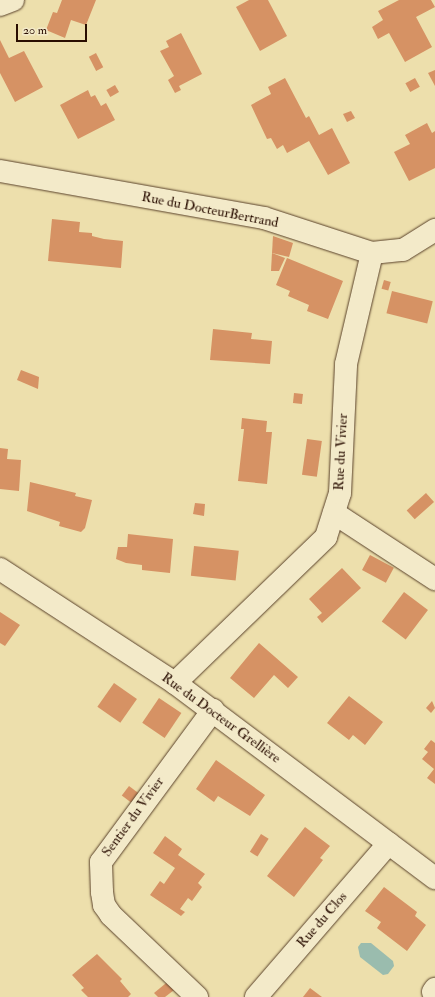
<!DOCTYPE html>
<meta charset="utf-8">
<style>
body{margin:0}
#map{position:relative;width:435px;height:997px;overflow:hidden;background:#eddfac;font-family:"IM FELL Double Pica",serif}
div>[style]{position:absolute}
.water>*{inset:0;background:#9abcae}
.building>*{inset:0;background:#d69264;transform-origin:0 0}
.roads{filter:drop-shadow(0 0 1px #5a422b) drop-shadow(0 0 1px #5a422b)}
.minor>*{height:22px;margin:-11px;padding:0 11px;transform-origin:11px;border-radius:11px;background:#f3eac9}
span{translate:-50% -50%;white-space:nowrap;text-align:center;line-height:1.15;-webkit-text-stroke:4px #f3eac9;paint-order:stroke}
.street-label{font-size:14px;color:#290d00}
.scale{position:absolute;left:16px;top:24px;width:71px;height:18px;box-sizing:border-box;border:2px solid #290d00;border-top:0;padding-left:5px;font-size:12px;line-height:14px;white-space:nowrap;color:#290d00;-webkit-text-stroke:3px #f3eac9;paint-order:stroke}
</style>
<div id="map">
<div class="water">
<div style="clip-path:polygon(361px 943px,371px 943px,393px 961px,394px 966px,388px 974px,383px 975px,360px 957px,358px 947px)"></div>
</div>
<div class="building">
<div style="clip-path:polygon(62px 0,96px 0,86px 25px,71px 20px,65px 38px,46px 30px,53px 12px,57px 13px)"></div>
<div style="clip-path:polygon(249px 0,268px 0,287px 36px,260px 51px,236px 7px)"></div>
<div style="clip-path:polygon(399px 0,431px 0,435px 7px,416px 17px,432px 47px,405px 62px,389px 33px,378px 39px,372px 27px,383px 20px,378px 11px)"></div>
<div style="clip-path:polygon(181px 33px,202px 74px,179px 86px,181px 90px,175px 93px,168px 80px,174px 76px,160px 51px,169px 47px,166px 41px)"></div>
<div style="clip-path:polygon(0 40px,9px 58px,24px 51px,43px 87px,15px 102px,0 73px)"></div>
<div style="left:96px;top:53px;width:16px;height:8px;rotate:63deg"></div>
<div style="clip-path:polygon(435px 70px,435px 86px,428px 73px)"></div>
<div style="clip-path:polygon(285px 78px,306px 118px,309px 116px,319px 135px,332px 128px,350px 163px,328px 175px,309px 141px,287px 153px,283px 145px,277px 149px,271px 138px,267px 139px,251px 105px,271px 94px,268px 87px)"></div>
<div style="left:415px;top:78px;width:10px;height:11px;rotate:61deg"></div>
<div style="left:115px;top:85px;width:8px;height:10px;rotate:60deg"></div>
<div style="clip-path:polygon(88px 90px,91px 97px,95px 95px,101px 106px,106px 103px,115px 120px,78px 139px,60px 105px)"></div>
<div style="clip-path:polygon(351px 111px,355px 118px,347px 122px,343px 114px)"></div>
<div style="clip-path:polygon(427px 123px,432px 133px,435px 131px,435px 168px,409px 181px,394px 152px,410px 144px,405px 135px)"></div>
<div style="clip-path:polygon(52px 219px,80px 222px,79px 232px,92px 233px,92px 236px,104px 239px,123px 241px,121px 268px,48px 261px)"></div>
<div style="clip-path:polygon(273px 236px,293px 243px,289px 257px,272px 253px)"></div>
<div style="clip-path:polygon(272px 253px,285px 258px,279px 271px,271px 271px)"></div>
<div style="clip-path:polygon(287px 258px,343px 281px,328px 319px,307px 311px,309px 305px,288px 296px,290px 291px,276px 285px)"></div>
<div style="left:384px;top:280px;width:7px;height:9px;rotate:16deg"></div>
<div style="left:392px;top:291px;width:42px;height:23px;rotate:14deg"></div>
<div style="clip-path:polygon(213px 329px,252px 333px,251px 339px,272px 341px,270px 364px,210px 360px)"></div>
<div style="clip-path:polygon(21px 370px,39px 377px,38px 389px,17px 380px)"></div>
<div style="left:294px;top:393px;width:9px;height:10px;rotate:6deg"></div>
<div style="clip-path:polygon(242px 418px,267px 421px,266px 432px,272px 432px,267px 484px,238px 481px,244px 429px,241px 429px)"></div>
<div style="left:307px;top:439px;width:15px;height:36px;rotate:8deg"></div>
<div style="clip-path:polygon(0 448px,8px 449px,7px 459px,21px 460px,19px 491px,0 489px)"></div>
<div style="clip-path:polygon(30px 482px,76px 493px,75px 496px,92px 500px,85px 528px,81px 532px,59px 526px,60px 522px,27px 511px)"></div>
<div style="left:426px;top:493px;width:12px;height:26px;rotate:48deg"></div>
<div style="clip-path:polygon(195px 503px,205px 504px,204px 516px,193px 514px)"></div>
<div style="clip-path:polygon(128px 534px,173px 539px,170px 573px,142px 570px,142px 565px,126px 563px,116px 559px,118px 547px,127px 547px)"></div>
<div style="left:194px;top:546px;width:45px;height:30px;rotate:6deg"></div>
<div style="left:370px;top:555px;width:27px;height:17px;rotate:28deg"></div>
<div style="clip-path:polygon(342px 568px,361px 588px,322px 623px,317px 617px,322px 613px,309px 599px)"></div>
<div style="left:404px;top:592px;width:30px;height:37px;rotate:37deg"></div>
<div style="clip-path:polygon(0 612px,20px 625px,5px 646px,0 643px)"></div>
<div style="clip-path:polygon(259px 643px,298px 677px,288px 688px,274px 675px,254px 698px,230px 678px)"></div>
<div style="left:114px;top:683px;width:28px;height:29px;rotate:35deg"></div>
<div style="clip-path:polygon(349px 696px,383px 722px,365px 745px,353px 735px,349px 740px,327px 723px)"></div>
<div style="left:159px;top:698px;width:27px;height:30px;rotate:34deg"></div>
<div style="clip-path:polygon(432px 701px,435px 708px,431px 713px,426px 708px)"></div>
<div style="clip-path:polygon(431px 740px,435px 743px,435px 784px,427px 778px,434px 769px,422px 759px,428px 752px,424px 749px)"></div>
<div style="clip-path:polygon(216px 760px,265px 795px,250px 816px,218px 796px,214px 802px,196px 789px)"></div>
<div style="left:129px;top:786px;width:15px;height:12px;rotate:37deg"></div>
<div style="clip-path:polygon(305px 827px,330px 846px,320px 858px,323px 860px,294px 897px,267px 876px)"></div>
<div style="left:261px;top:834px;width:9px;height:21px;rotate:32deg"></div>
<div style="clip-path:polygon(165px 836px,182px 849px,178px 855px,205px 874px,198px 883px,202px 887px,192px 901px,188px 898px,180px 909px,185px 912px,181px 916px,150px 895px,160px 881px,164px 884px,175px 868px,153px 853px)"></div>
<div style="clip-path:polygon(384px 887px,417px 912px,415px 916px,426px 925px,407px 951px,377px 928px,381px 922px,365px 911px)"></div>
<div style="clip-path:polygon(97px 954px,122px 979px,120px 981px,131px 994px,128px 997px,88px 997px,81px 990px,84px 988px,72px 975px)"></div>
<div style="clip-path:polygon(171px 979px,178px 987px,165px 997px,158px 997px,154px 993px)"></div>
<div style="clip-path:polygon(310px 988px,322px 997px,303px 997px)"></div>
</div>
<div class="roads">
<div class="minor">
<div style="left:0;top:5px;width:14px;rotate:-21deg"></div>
<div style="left:0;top:171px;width:268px;rotate:10.1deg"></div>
<div style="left:264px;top:218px;width:114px;rotate:18deg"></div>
<div style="left:372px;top:253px;width:31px;rotate:-6deg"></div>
<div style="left:403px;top:250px;width:38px;rotate:-32deg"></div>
<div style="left:334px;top:513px;width:121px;rotate:33.2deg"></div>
<div style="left:0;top:569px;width:209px;rotate:33.1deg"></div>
<div style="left:175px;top:683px;width:325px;rotate:36.9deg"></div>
<div style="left:175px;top:683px;width:210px;rotate:-44deg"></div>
<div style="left:326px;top:537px;width:46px;rotate:-72.3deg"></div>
<div style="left:340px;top:493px;width:129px;rotate:-87.3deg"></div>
<div style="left:346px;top:364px;width:114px;rotate:-76.8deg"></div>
<div style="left:433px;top:992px;width:4px;rotate:-56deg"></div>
<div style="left:197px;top:997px;width:119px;rotate:-136.4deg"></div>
<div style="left:111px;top:915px;width:12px;rotate:-125deg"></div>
<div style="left:104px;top:905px;width:13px;rotate:-99deg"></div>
<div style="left:102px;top:892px;width:30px;rotate:-92deg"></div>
<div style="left:101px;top:862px;width:189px;rotate:-53.6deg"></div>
<div style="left:256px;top:997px;width:203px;rotate:-49.2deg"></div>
</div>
</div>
<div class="street-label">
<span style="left:210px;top:210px;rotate:11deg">Rue du DocteurBertrand</span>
<span style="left:341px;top:452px;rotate:-87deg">Rue du Vivier</span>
<span style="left:221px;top:718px;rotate:36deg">Rue du Docteur Grellière</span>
<span style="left:133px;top:817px;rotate:-54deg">Sentier du Vivier</span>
<span style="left:322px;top:920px;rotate:-49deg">Rue du Clos</span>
</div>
<div class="scale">20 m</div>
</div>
